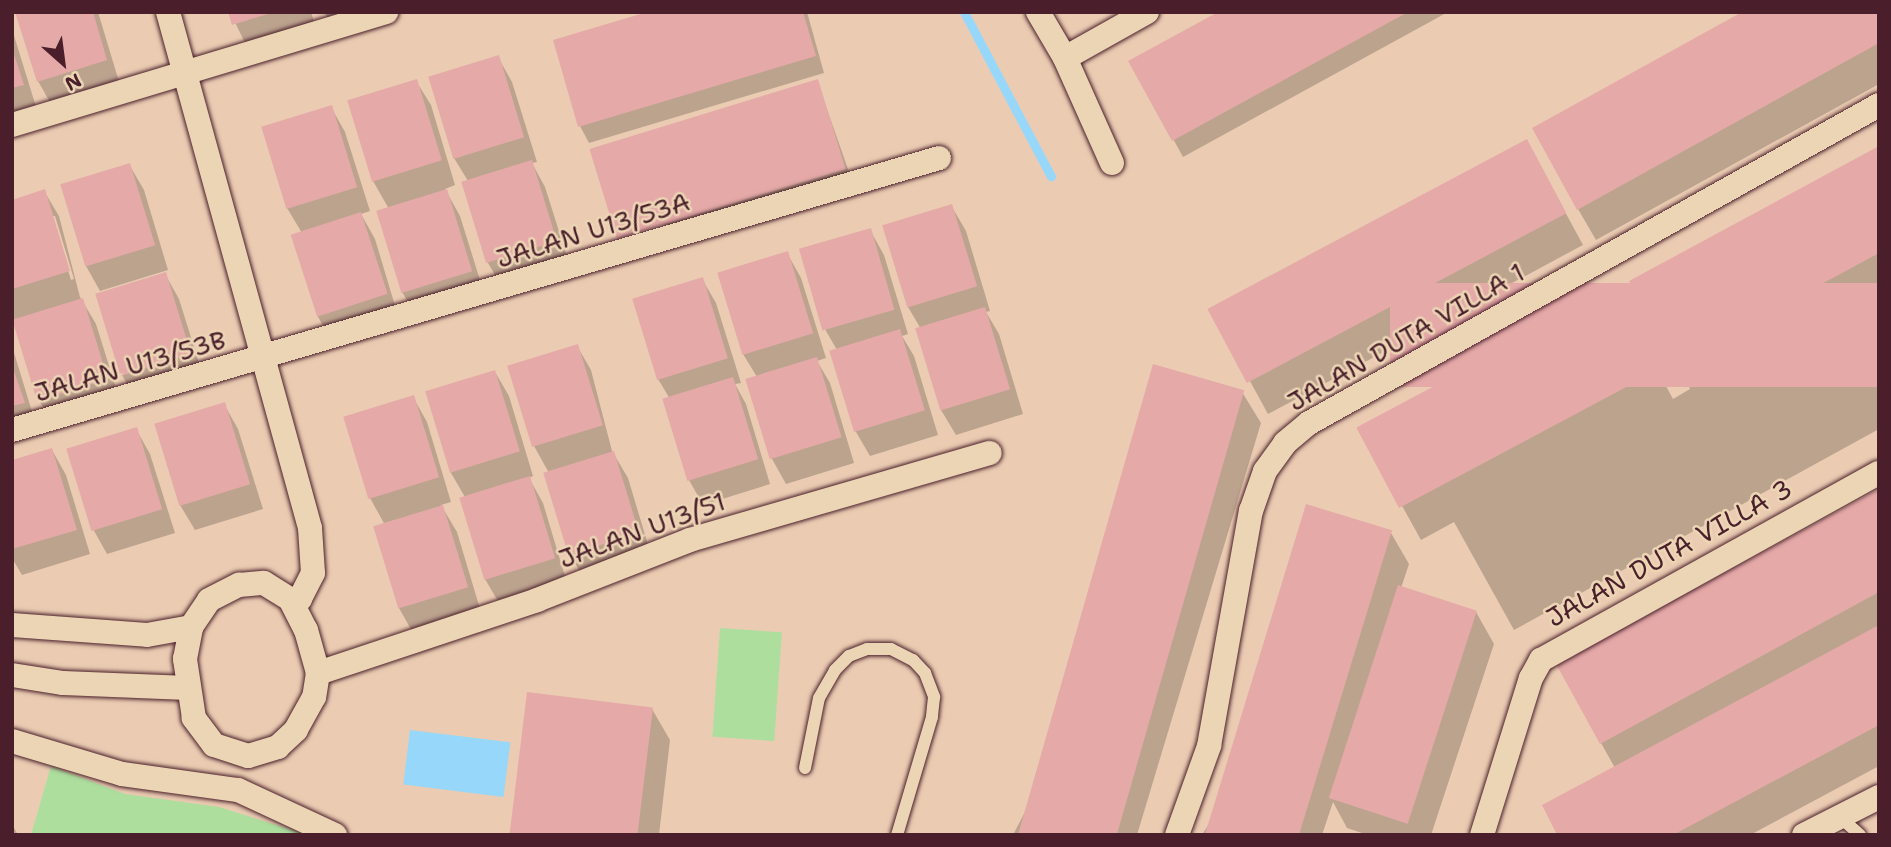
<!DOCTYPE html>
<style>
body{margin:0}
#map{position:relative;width:1891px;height:847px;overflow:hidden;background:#ebccb2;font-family:"Shantell Sans",sans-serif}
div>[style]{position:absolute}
.green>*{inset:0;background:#adde9e;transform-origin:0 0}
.water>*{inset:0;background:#97d7f9;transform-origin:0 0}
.shadow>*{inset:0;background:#0003}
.stream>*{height:9px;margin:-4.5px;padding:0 4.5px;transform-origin:4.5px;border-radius:4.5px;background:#97d7f9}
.building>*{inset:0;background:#e5aaa8;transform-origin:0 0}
.roads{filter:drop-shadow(0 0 2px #4a1f2b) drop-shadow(0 0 2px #4a1f2b)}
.service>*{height:12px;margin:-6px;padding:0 6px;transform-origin:6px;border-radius:6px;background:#ecd5b5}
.minor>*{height:24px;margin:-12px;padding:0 12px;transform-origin:12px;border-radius:12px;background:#ecd5b5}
span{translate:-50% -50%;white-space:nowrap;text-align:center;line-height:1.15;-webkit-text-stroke:5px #ecd5b5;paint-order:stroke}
.street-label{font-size:26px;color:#4a1f2b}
.frame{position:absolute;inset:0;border:14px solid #4a1f2b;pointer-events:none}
.north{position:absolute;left:28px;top:28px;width:70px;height:70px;-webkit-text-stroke:5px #ecd5b5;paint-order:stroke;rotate:152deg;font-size:19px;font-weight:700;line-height:28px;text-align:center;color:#4a1f2b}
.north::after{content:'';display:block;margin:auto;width:24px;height:32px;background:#4a1f2b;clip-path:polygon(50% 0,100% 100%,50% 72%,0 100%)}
</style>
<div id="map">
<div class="green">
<div style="left:720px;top:628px;width:62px;height:109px;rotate:4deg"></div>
<div style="clip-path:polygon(51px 766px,125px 794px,219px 807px,302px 833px,31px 835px)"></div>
</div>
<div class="water">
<div style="left:410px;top:730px;width:101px;height:55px;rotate:7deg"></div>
</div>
<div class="shadow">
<div style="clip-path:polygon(17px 12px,98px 12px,120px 85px,52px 106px,38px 81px)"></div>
<div style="clip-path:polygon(230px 12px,311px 12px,316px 28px,248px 49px)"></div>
<div style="clip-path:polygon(324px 12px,363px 12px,330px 22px)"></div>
<div style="clip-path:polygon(653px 12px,807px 12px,824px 73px,589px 143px,580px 126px)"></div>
<div style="clip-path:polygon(1222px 12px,1448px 12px,1183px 157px,1131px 62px)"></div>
<div style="clip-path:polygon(1879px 12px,1879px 84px,1596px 240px,1578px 209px)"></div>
<div style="clip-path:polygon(12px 29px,37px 110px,12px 117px)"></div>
<div style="clip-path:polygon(498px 57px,512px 82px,537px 162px,532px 163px,545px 187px,570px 266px,502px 287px,488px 263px,464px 183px,468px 181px,454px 158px)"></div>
<div style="clip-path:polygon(416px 81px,431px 105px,455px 185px,445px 189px,460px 216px,485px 296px,417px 317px,402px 292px,389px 209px,373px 181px)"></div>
<div style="clip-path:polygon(817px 81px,854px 186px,630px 257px)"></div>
<div style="clip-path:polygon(331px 107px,345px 132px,370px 211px,361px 214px,375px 239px,399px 319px,331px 340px,317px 315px,302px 233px,287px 208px)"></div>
<div style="clip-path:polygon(1879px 148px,1879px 429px,1514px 630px,1454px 522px,1421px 540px,1360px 430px,1632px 323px,1673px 399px,1690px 389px,1631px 282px)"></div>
<div style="clip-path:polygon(130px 166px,144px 190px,168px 270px,100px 291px,86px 266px)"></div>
<div style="clip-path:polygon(1544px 173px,1583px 245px,1268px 414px,1211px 310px)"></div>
<div style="clip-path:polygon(evenodd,44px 191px,59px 216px,80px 297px,96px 324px,121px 404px,53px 425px,39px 400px,12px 311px,12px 201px,44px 191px,51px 216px,55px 216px,74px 279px,71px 280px,51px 216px)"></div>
<div style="clip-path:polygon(952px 207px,966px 231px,990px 311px,986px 312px,999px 334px,1023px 414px,956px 435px,941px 410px,921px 329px,908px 307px)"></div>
<div style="clip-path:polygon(870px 230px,884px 255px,908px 334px,902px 336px,914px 356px,938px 435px,870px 456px,856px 432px,831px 352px,837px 350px,826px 331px,802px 251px)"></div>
<div style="clip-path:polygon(787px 253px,801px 278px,826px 358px,817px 361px,830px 383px,854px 463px,786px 484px,772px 459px,748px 380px,757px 377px,743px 354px)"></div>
<div style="clip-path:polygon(165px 274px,179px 299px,204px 379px,136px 400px,122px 375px,98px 295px)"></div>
<div style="clip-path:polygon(702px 279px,716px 303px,741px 383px,735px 384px,746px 404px,770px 484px,703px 505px,689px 480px,670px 399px,658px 379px)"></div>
<div style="clip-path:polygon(12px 346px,37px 428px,12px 435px)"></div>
<div style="clip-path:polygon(577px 346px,591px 370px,612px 451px,628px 478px,652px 558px,584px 579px,570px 554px,549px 473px,534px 446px)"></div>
<div style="clip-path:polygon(495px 372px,509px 396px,533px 476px,529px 478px,543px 503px,567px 583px,499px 603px,485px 579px,461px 499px,465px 497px,451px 473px)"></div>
<div style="clip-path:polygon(1242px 392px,1261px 423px,1137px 835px,1013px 835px)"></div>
<div style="clip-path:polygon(413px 397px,427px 422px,451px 502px,441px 505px,457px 532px,481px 612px,413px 633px,399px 608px,385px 525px,370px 498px)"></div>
<div style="clip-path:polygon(224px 404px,238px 429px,263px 509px,195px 530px,180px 505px)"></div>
<div style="clip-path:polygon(136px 429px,150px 454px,175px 533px,107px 554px,93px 529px)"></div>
<div style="clip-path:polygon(52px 450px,66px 475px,90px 554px,22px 575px,12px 558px,12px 462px)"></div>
<div style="clip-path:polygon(1879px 491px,1879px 766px,1750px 835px,1559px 835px,1615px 768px,1601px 743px)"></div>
<div style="clip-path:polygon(1391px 533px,1409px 564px,1401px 588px,1476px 612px,1494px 644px,1431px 835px,1368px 835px,1347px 828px,1333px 802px,1322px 835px,1202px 835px)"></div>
<div style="clip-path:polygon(652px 709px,670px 740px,659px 835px,512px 835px)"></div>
<div style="clip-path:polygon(12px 824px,18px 835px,12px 835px)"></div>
</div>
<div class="stream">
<div style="left:964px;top:12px;width:186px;rotate:62.1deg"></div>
</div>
<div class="building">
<div style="clip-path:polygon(15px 12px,93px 12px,107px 60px,37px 82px)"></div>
<div style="clip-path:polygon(228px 12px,270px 12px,271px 13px,232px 25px)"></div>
<div style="clip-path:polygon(647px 12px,803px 12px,816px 56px,578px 127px,553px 40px)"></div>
<div style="clip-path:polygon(1218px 12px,1408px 12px,1172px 141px,1128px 61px)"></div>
<div style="clip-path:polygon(1742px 12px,1879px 12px,1879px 43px,1577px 210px,1532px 128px)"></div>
<div style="clip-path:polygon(12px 48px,24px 85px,12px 88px)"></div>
<div style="left:499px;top:55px;width:86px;height:74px;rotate:73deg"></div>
<div style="left:417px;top:79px;width:85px;height:73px;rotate:73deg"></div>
<div style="left:818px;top:79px;width:94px;height:239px;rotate:73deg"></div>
<div style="left:332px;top:105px;width:86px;height:74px;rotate:73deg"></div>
<div style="left:1527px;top:139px;width:84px;height:362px;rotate:62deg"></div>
<div style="clip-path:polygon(1879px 146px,1879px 253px,1673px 364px,1629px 281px)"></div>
<div style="left:532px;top:160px;width:85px;height:74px;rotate:73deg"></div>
<div style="left:130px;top:163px;width:86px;height:73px;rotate:73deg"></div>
<div style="clip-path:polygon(45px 189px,70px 271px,12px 289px,12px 200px)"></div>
<div style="left:447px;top:189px;width:86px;height:74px;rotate:73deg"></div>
<div style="left:952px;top:204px;width:86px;height:73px;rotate:73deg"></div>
<div style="left:361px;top:212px;width:86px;height:74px;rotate:72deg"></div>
<div style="left:871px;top:228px;width:85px;height:75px;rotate:74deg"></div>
<div style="left:788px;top:251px;width:86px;height:74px;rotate:73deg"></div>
<div style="left:166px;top:272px;width:86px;height:74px;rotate:73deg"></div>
<div style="left:703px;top:277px;width:85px;height:74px;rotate:73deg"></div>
<div style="left:1879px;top:283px;width:104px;height:489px;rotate:90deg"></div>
<div style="left:1615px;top:290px;width:91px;height:293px;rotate:62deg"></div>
<div style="left:83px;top:298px;width:85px;height:74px;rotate:73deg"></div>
<div style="left:985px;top:307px;width:86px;height:73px;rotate:73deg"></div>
<div style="left:900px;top:329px;width:85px;height:74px;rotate:73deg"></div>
<div style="left:578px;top:344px;width:85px;height:74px;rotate:73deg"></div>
<div style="left:817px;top:357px;width:84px;height:75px;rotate:73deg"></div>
<div style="left:1153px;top:364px;width:95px;height:492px;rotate:16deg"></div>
<div style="clip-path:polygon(12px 365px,25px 403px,12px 406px)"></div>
<div style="left:495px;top:370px;width:85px;height:73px;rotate:73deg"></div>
<div style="left:733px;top:377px;width:86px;height:74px;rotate:73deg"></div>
<div style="left:414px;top:395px;width:86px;height:74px;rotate:73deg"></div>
<div style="left:225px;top:402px;width:86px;height:74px;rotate:73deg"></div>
<div style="left:137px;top:427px;width:86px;height:74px;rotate:73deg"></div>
<div style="clip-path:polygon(52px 448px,77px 530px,12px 549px,12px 460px)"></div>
<div style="left:614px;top:451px;width:86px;height:74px;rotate:73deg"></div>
<div style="left:530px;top:476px;width:86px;height:74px;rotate:73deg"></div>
<div style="clip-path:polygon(1879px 489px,1879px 592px,1600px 744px,1556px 664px)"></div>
<div style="left:1306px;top:504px;width:90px;height:348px;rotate:17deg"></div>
<div style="left:443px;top:505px;width:86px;height:73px;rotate:73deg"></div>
<div style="left:1398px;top:585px;width:83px;height:224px;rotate:18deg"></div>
<div style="clip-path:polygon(1879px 625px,1879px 725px,1673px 835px,1557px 835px,1542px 805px)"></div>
<div style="left:527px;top:692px;width:127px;height:144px;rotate:7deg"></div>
</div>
<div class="roads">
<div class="service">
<div style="left:805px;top:768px;width:71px;rotate:-78.7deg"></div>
<div style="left:819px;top:698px;width:32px;rotate:-60deg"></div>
<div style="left:835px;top:670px;width:20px;rotate:-45deg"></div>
<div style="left:849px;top:656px;width:19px;rotate:-21deg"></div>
<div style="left:867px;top:649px;width:24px"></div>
<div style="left:891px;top:649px;width:25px;rotate:27deg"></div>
<div style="left:913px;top:660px;width:18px;rotate:47deg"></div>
<div style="left:925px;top:673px;width:26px;rotate:69deg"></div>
<div style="left:934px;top:697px;width:20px;rotate:96deg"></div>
<div style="left:932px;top:717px;width:123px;rotate:106.5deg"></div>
<div style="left:1840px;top:817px;width:27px;rotate:42deg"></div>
</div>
<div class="minor">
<div style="left:168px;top:12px;width:535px;rotate:74.61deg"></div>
<div style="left:310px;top:528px;width:45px;rotate:86.2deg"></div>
<div style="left:313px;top:573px;width:29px;rotate:117deg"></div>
<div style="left:300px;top:599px;width:10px;rotate:180deg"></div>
<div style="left:1038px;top:12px;width:53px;rotate:59.6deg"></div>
<div style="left:1065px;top:58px;width:115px;rotate:65.9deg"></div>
<div style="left:1065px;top:58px;width:94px;rotate:-29.3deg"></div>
<div style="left:12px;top:125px;width:391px;rotate:-16.8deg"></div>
<div style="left:12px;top:430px;width:966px;rotate:-16.35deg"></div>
<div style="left:264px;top:583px;width:31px;rotate:32deg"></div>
<div style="left:290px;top:599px;width:35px;rotate:63deg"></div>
<div style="left:306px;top:630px;width:45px;rotate:74.4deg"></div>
<div style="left:318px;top:673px;width:24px;rotate:99deg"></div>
<div style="left:314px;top:697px;width:38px;rotate:119deg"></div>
<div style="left:296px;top:730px;width:25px;rotate:137deg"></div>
<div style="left:278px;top:747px;width:31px;rotate:163deg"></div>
<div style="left:248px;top:756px;width:36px;rotate:-162deg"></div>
<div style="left:214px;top:745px;width:34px;rotate:-127deg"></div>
<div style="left:194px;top:718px;width:60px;rotate:-98.7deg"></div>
<div style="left:185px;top:659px;width:33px;rotate:-79deg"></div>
<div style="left:191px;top:627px;width:32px;rotate:-56deg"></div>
<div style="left:209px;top:600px;width:34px;rotate:-27deg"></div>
<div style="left:239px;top:585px;width:25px;rotate:-5deg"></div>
<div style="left:12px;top:625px;width:135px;rotate:4.2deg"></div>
<div style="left:147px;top:635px;width:45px;rotate:-10.3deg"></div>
<div style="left:318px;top:673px;width:231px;rotate:-18.4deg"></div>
<div style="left:537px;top:600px;width:164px;rotate:-21.4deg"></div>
<div style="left:690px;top:540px;width:312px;rotate:-16.2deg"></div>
<div style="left:12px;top:675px;width:52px;rotate:8.9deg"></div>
<div style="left:63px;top:683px;width:125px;rotate:2.3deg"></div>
<div style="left:12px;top:741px;width:115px;rotate:16.7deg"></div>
<div style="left:122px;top:774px;width:117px;rotate:7.9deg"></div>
<div style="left:238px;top:790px;width:107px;rotate:24.9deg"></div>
<div style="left:1177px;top:835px;width:95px;rotate:-70.2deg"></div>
<div style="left:1209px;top:746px;width:239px;rotate:-79.9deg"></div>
<div style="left:1251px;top:511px;width:42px;rotate:-70.7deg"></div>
<div style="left:1265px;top:471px;width:34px;rotate:-54deg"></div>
<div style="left:1285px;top:443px;width:31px;rotate:-40deg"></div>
<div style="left:1309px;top:423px;width:653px;rotate:-29.16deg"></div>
<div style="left:1482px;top:835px;width:164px;rotate:-72.7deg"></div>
<div style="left:1531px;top:678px;width:21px;rotate:-61deg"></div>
<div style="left:1541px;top:660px;width:386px;rotate:-29deg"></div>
<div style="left:1804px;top:835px;width:84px;rotate:-26.9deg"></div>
</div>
</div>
<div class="street-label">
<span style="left:593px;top:230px;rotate:-17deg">JALAN U13/53A</span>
<span style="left:1406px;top:337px;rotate:-30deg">JALAN DUTA VILLA 1</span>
<span style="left:130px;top:366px;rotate:-16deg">JALAN U13/53B</span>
<span style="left:642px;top:530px;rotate:-20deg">JALAN U13/51</span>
<span style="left:1669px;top:553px;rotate:-29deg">JALAN DUTA VILLA 3</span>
</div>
<div class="frame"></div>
<div class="north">N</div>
</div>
